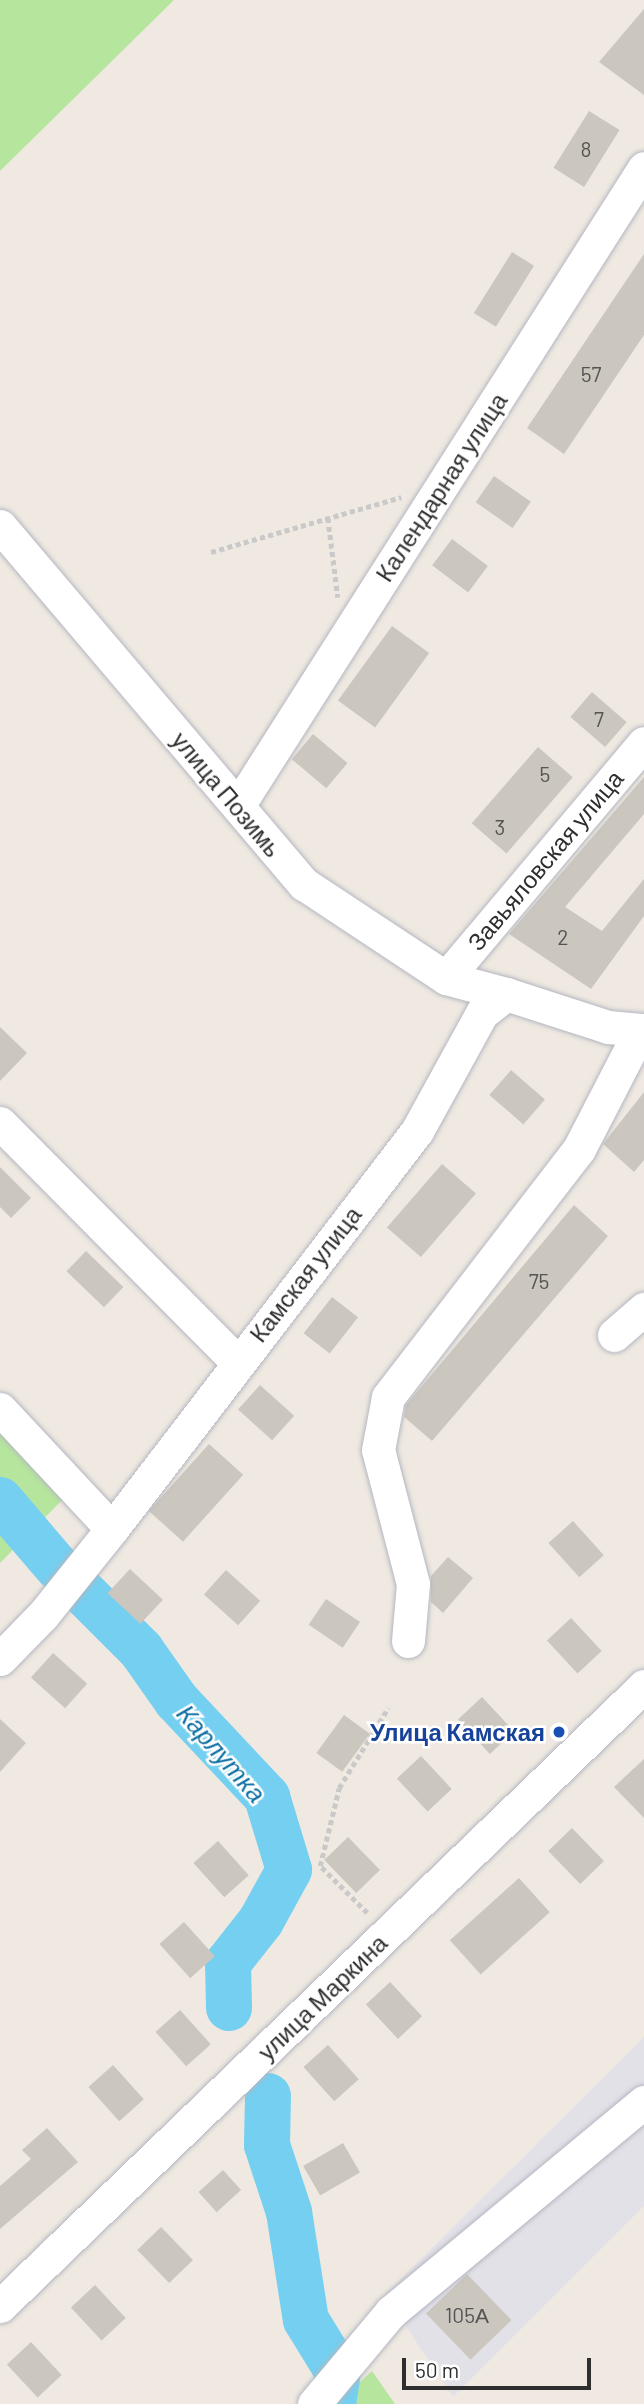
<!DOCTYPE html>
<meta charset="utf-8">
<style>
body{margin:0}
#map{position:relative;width:644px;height:2404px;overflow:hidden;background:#efe9e1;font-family:Barlow,sans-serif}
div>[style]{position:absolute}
.industrial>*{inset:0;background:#e3e1e8}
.green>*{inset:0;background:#b6e59e}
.river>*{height:46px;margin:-23px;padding:0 23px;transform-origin:23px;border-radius:23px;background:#75cff0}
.building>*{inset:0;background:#cbc7bf;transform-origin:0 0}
.path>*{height:4.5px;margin-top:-2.25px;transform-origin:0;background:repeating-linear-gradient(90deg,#c9c9c9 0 5px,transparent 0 8.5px)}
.roads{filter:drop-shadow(0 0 2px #b4b7c1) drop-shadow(0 0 2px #b4b7c1)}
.minor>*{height:33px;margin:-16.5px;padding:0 16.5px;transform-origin:16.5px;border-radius:16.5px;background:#fff}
.dots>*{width:19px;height:19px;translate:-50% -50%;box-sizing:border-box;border:4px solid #fff;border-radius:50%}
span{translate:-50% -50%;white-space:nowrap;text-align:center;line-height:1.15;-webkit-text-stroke:5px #fff;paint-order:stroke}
.number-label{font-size:21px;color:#555452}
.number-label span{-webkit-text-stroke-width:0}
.street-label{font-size:24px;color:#2e2e2e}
.transit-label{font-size:24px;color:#164399;font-weight:700}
.right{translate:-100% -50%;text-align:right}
.water-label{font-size:26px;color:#0d6fa3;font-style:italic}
.scale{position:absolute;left:402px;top:2358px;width:189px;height:32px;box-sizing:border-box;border:4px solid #2e2e2e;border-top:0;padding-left:9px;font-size:21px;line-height:24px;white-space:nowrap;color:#2e2e2e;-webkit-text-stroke:5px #fff;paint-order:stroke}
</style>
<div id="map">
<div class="industrial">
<div style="clip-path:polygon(644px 2037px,644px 2206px,453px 2397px,385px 2295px)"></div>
</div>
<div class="green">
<div style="clip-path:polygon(0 0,174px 0,0 171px)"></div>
<div style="clip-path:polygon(0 1414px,73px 1489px,0 1563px)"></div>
<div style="clip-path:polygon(372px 2371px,395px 2404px,336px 2404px)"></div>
</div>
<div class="river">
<div style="left:0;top:1500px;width:89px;rotate:49.5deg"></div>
<div style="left:84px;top:1593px;width:81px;rotate:45deg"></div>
<div style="left:141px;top:1650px;width:62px;rotate:54.8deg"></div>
<div style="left:177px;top:1701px;width:132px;rotate:46.8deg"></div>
<div style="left:267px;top:1797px;width:76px;rotate:73.2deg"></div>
<div style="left:289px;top:1870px;width:58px;rotate:118.8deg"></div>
<div style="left:261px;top:1921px;width:53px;rotate:128.2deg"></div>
<div style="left:228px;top:1963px;width:45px;rotate:88.7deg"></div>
<div style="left:268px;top:2096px;width:49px;rotate:91.2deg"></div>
<div style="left:267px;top:2145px;width:71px;rotate:71.8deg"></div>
<div style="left:289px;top:2212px;width:109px;rotate:81.1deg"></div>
<div style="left:306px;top:2320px;width:61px;rotate:58.4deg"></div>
<div style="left:338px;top:2372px;width:32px;rotate:99deg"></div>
</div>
<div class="building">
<div style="clip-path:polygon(644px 9px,644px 95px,599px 62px)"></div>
<div style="left:589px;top:111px;width:36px;height:67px;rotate:32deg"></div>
<div style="left:512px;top:252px;width:26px;height:72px;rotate:32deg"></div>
<div style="clip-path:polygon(644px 254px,644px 335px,564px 454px,527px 428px)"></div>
<div style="left:494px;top:476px;width:45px;height:32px;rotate:35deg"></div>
<div style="left:452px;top:539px;width:45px;height:33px;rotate:37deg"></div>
<div style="left:392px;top:626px;width:46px;height:92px;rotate:36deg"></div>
<div style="left:592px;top:692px;width:46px;height:33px;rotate:41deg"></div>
<div style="left:313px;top:734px;width:45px;height:33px;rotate:40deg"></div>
<div style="left:538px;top:747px;width:46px;height:101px;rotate:41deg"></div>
<div style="clip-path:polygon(644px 777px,644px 814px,565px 907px,602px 931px,644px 879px,644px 916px,591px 989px,509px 934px)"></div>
<div style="clip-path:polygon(0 1027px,27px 1053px,0 1081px)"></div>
<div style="left:511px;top:1070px;width:45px;height:33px;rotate:41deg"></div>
<div style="clip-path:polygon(644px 1092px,644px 1160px,634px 1172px,603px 1144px)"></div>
<div style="left:442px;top:1164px;width:45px;height:84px;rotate:41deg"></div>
<div style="clip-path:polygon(0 1167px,31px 1198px,11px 1218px,0 1207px)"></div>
<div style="clip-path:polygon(574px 1205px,608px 1236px,432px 1441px,404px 1417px,406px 1405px)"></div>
<div style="left:86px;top:1251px;width:52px;height:28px;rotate:44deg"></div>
<div style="left:332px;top:1297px;width:33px;height:46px;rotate:38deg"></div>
<div style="left:260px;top:1385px;width:46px;height:33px;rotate:42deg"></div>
<div style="left:209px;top:1444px;width:46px;height:90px;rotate:42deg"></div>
<div style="left:573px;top:1521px;width:46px;height:33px;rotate:48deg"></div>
<div style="clip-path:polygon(448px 1557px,473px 1578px,443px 1613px,431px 1602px,431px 1576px)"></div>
<div style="left:130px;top:1569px;width:45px;height:33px;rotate:43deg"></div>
<div style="left:226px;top:1570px;width:46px;height:33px;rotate:42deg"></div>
<div style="left:326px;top:1599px;width:41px;height:31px;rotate:34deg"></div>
<div style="left:571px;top:1618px;width:45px;height:33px;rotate:47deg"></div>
<div style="left:53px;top:1653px;width:46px;height:33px;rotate:42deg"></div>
<div style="left:482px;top:1697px;width:47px;height:33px;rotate:47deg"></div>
<div style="left:344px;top:1715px;width:32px;height:47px;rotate:36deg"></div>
<div style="clip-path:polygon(0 1719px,26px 1743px,0 1772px)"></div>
<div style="left:421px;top:1756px;width:45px;height:33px;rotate:47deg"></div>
<div style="clip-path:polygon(644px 1759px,644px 1818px,614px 1787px)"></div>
<div style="left:572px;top:1828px;width:46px;height:33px;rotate:46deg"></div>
<div style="left:348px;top:1837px;width:46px;height:33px;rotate:46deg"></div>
<div style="left:218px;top:1841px;width:46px;height:33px;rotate:48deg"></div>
<div style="left:519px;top:1878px;width:46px;height:93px;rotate:48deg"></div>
<div style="left:184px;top:1922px;width:46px;height:33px;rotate:48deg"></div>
<div style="left:390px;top:1982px;width:47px;height:33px;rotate:47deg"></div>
<div style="left:180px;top:2010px;width:46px;height:33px;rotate:48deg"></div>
<div style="left:328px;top:2045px;width:46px;height:33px;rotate:48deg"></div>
<div style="left:113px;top:2065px;width:46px;height:33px;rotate:48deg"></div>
<div style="clip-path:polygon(47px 2128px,78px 2162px,0 2229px,0 2186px,31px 2159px,22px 2150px)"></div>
<div style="left:343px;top:2143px;width:34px;height:46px;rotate:60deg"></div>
<div style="left:223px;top:2170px;width:27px;height:33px;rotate:48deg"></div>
<div style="left:161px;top:2227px;width:46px;height:33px;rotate:46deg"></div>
<div style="left:467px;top:2274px;width:64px;height:57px;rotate:46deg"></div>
<div style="left:95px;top:2285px;width:45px;height:33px;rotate:47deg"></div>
<div style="left:31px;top:2342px;width:45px;height:33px;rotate:47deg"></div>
</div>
<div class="path">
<div style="left:328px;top:518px;width:80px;rotate:82.8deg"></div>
<div style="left:211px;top:552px;width:198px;rotate:-16.1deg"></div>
<div style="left:367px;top:1913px;width:66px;rotate:-135deg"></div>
<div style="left:320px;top:1866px;width:80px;rotate:-76.3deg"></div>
<div style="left:339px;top:1788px;width:94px;rotate:-58.5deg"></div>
</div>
<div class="roads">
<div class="minor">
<div style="left:0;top:526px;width:470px;rotate:49.7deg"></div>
<div style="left:304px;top:884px;width:170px;rotate:33.5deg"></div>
<div style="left:446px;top:978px;width:62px;rotate:14.9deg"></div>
<div style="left:238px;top:806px;width:756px;rotate:-57.53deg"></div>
<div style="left:446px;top:978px;width:307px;rotate:-49.9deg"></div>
<div style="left:0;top:1123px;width:337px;rotate:45.2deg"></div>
<div style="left:614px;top:1335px;width:40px;rotate:-41deg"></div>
<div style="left:0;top:1409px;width:164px;rotate:47deg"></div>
<div style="left:408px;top:1641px;width:57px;rotate:-85deg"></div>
<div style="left:413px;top:1584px;width:138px;rotate:-104.6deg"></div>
<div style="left:378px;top:1450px;width:54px;rotate:-79.3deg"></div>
<div style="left:388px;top:1397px;width:313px;rotate:-52.4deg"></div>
<div style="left:579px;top:1149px;width:133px;rotate:-62.7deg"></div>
<div style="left:0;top:1659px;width:62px;rotate:-45.7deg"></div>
<div style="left:43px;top:1615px;width:110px;rotate:-51.3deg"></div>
<div style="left:112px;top:1529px;width:501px;rotate:-52.54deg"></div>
<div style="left:417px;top:1131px;width:135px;rotate:-61.2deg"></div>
<div style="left:482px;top:1013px;width:31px;rotate:-38deg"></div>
<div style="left:506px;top:994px;width:107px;rotate:17.9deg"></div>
<div style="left:608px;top:1027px;width:36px;rotate:5deg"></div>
<div style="left:0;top:2306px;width:894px;rotate:-43.91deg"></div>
<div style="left:314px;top:2404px;width:120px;rotate:-50.1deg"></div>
<div style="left:391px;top:2312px;width:329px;rotate:-39.7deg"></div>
</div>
</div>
<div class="dots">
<div style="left:559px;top:1732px;background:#1a4fb4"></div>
</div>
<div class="number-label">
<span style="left:586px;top:149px">8</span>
<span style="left:591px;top:374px">57</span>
<span style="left:599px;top:719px">7</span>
<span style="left:545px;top:774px">5</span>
<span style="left:500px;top:827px">3</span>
<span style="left:563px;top:937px">2</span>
<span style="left:539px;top:1281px">75</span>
<span style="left:467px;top:2315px">105А</span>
</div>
<div class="street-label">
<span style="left:441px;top:487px;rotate:-57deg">Календарная улица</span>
<span style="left:227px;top:794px;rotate:50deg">улица Позимь</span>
<span style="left:545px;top:860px;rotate:-50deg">Завьяловская улица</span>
<span style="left:305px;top:1274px;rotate:-52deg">Камская улица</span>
<span style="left:322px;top:1997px;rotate:-44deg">улица Маркина</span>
</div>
<div class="transit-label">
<span class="right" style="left:545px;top:1732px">Улица Камская</span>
</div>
<div class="water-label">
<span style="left:222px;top:1753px;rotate:49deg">Карлутка</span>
</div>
<div class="scale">50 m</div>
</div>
